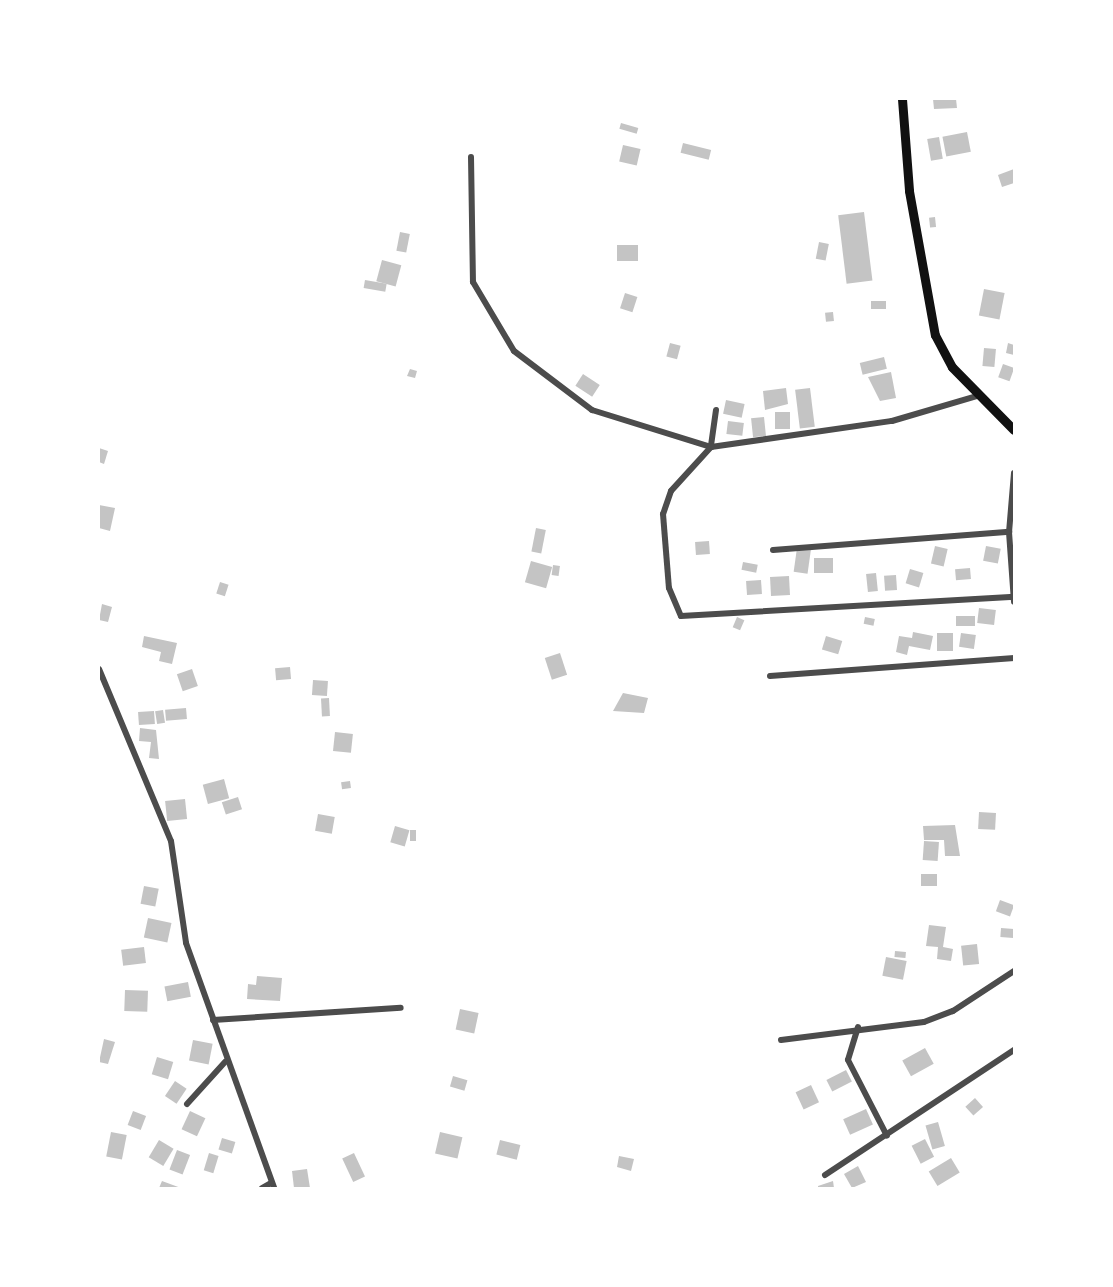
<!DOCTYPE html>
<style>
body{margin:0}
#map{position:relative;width:1113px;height:1287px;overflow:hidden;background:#fff;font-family:Lora,serif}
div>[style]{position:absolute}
.building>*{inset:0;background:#c4c4c4;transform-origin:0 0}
.minor>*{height:6px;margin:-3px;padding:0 3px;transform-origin:3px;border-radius:3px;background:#4c4c4c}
.secondary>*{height:9px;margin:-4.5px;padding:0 4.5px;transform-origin:4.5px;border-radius:4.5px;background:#111}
span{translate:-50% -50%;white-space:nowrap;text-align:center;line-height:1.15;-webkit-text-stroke:6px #fff;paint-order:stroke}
.frame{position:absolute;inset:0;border:100px solid #fff;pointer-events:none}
</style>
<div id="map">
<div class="building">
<div style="clip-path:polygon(933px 99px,956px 99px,957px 108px,934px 109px)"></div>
<div style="left:621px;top:123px;width:18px;height:6px;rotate:16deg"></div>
<div style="left:967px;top:132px;width:20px;height:25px;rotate:79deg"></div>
<div style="left:939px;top:137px;width:22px;height:12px;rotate:80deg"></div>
<div style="left:683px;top:143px;width:29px;height:10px;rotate:14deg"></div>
<div style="left:623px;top:145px;width:18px;height:17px;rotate:13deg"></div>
<div style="clip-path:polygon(1014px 169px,1014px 183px,1002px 187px,998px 175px)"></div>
<div style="left:864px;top:212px;width:69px;height:26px;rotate:83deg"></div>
<div style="left:935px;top:217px;width:10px;height:6px;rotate:84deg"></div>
<div style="left:400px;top:232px;width:10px;height:19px;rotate:11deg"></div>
<div style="left:819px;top:242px;width:10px;height:17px;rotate:11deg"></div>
<div style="left:617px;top:245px;width:21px;height:16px"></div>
<div style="left:382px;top:260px;width:20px;height:22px;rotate:15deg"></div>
<div style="left:365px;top:280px;width:22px;height:8px;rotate:10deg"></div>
<div style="left:984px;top:289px;width:21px;height:27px;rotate:11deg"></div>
<div style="left:625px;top:293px;width:13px;height:16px;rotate:18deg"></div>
<div style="left:871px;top:301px;width:15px;height:8px"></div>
<div style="left:833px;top:312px;width:9px;height:8px;rotate:84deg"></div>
<div style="left:670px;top:343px;width:11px;height:14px;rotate:15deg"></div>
<div style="clip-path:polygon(1008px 343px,1014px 345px,1014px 355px,1006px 353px)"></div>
<div style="left:984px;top:348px;width:12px;height:18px;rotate:5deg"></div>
<div style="left:884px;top:357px;width:12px;height:25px;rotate:76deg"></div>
<div style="left:1003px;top:364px;width:12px;height:14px;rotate:20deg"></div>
<div style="clip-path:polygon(410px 369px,417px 371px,415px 378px,407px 376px)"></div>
<div style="clip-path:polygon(891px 372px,896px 398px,880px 401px,868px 377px)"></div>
<div style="left:583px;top:374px;width:20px;height:14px;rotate:33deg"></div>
<div style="clip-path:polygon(786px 388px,788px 404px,765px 410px,763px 391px)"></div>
<div style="left:810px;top:388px;width:39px;height:15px;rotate:83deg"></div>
<div style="left:726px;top:400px;width:19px;height:14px;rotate:12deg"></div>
<div style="left:775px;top:412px;width:15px;height:17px"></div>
<div style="left:764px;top:417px;width:19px;height:13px;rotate:84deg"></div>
<div style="left:728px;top:421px;width:16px;height:13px;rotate:7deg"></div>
<div style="clip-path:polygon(99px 448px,108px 451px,104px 464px,99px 462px)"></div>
<div style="clip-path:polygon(99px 505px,115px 508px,110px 531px,99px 528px)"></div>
<div style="left:536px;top:528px;width:10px;height:24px;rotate:11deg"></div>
<div style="left:709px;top:541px;width:13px;height:14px;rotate:86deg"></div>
<div style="left:935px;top:546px;width:13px;height:18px;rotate:13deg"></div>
<div style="left:986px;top:546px;width:15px;height:15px;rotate:11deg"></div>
<div style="left:797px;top:548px;width:14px;height:24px;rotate:8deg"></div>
<div style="left:814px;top:558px;width:19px;height:15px"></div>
<div style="left:531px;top:561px;width:22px;height:22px;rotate:16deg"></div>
<div style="left:743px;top:562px;width:15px;height:8px;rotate:11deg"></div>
<div style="left:553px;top:565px;width:7px;height:10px;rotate:8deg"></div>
<div style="left:970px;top:568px;width:11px;height:15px;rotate:85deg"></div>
<div style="left:910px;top:569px;width:14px;height:15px;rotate:17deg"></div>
<div style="left:876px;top:573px;width:18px;height:10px;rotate:84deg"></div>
<div style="left:896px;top:575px;width:15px;height:12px;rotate:86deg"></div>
<div style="left:789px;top:576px;width:19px;height:19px;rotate:87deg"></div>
<div style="left:761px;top:580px;width:14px;height:15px;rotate:86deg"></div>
<div style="left:220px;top:582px;width:9px;height:12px;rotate:18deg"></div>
<div style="clip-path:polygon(102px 604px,112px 607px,108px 622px,99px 620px)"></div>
<div style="left:979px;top:608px;width:17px;height:15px;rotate:7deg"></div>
<div style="left:956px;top:616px;width:19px;height:10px"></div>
<div style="left:737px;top:617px;width:8px;height:11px;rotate:23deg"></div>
<div style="left:865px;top:617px;width:10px;height:7px;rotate:11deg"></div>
<div style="clip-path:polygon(913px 632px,933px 636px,930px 650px,909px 646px,907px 655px,896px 652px,899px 636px,912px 638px)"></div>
<div style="left:937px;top:633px;width:16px;height:18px"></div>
<div style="left:961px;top:633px;width:15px;height:14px;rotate:8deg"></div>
<div style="clip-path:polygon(144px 636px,177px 643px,172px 664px,159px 661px,161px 652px,142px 647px)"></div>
<div style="left:826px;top:636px;width:17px;height:14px;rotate:17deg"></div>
<div style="left:560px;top:653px;width:23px;height:16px;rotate:72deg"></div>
<div style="left:290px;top:667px;width:12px;height:15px;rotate:85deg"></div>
<div style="left:192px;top:669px;width:18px;height:16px;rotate:71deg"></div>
<div style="left:313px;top:680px;width:15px;height:15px;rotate:4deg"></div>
<div style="clip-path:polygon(623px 693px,648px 698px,644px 713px,613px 711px)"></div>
<div style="left:329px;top:698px;width:18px;height:8px;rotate:87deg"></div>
<div style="left:186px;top:708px;width:11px;height:21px;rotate:85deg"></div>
<div style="left:163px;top:710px;width:13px;height:8px;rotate:81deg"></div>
<div style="left:154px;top:711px;width:13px;height:16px;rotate:86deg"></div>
<div style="clip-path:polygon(140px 728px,156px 730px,159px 759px,149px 758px,151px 742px,139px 741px)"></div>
<div style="left:335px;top:732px;width:18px;height:19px;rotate:6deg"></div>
<div style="left:224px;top:779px;width:20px;height:22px;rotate:75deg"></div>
<div style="left:350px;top:781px;width:7px;height:9px;rotate:82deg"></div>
<div style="left:238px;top:797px;width:13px;height:17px;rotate:72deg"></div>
<div style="left:185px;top:799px;width:20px;height:20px;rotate:84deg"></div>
<div style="left:979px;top:812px;width:17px;height:17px;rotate:3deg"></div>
<div style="left:318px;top:814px;width:17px;height:17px;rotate:10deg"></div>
<div style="clip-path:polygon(955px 825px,960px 856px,945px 856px,944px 840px,924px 840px,923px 826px)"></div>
<div style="left:395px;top:826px;width:15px;height:17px;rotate:16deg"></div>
<div style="left:410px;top:830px;width:6px;height:11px"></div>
<div style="left:924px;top:841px;width:15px;height:19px;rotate:4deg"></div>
<div style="left:921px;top:874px;width:16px;height:12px"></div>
<div style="left:144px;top:886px;width:15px;height:18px;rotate:11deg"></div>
<div style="left:1000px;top:900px;width:15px;height:12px;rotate:20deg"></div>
<div style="left:148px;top:918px;width:24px;height:20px;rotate:12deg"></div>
<div style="clip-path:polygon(929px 925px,946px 927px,943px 947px,953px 949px,951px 961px,937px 959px,938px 947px,926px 946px)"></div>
<div style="left:1001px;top:928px;width:13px;height:9px;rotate:4deg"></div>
<div style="left:977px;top:944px;width:20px;height:16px;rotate:84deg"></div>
<div style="left:144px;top:947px;width:16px;height:23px;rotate:83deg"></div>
<div style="left:895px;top:951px;width:11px;height:6px;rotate:5deg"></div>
<div style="left:886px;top:957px;width:21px;height:19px;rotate:11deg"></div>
<div style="clip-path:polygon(257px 976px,282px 978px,280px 1001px,247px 999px,248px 984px,256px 985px)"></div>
<div style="left:188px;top:982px;width:15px;height:24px;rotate:79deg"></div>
<div style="left:125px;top:990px;width:23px;height:21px;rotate:2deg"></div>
<div style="left:460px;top:1009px;width:19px;height:21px;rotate:12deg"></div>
<div style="clip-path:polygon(104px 1039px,115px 1042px,108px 1064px,99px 1062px)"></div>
<div style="left:193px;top:1040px;width:20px;height:21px;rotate:11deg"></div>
<div style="left:925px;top:1048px;width:18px;height:26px;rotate:61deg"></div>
<div style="left:157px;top:1057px;width:17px;height:18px;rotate:17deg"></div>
<div style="left:846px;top:1070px;width:13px;height:22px;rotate:63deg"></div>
<div style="left:453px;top:1076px;width:15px;height:11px;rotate:16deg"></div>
<div style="left:175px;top:1081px;width:14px;height:18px;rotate:34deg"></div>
<div style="left:811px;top:1085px;width:19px;height:17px;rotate:65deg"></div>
<div style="left:975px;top:1098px;width:12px;height:13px;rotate:48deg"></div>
<div style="left:866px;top:1109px;width:17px;height:25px;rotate:66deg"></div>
<div style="left:133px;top:1111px;width:14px;height:15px;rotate:21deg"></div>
<div style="left:190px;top:1111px;width:17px;height:20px;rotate:25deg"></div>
<div style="left:938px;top:1122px;width:25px;height:13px;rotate:74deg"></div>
<div style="left:111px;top:1132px;width:16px;height:25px;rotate:11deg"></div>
<div style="left:440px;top:1132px;width:23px;height:22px;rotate:13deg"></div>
<div style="left:222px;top:1138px;width:14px;height:12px;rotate:17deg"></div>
<div style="left:925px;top:1139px;width:20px;height:15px;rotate:63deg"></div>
<div style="left:159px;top:1140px;width:17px;height:20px;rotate:31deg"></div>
<div style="left:500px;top:1140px;width:21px;height:15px;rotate:14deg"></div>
<div style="left:177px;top:1150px;width:14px;height:21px;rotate:21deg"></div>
<div style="left:209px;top:1153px;width:10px;height:18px;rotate:17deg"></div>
<div style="left:354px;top:1153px;width:26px;height:13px;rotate:65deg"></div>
<div style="clip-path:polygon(619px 1156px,634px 1159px,631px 1171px,617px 1167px)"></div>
<div style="left:951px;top:1158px;width:17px;height:26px;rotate:59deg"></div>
<div style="clip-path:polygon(858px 1166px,866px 1182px,852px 1188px,844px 1174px)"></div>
<div style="clip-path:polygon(307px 1169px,310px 1188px,294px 1188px,292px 1171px)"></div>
<div style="clip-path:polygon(162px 1181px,181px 1188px,159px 1188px)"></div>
<div style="clip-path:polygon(833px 1181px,834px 1188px,818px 1188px,818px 1186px)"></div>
</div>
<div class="minor">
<div style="left:471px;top:157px;width:125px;rotate:89.1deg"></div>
<div style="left:473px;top:282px;width:80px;rotate:59.3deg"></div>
<div style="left:514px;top:351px;width:98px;rotate:37.1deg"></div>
<div style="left:592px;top:410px;width:125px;rotate:17.3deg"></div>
<div style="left:711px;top:447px;width:183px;rotate:-8.2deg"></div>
<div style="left:892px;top:421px;width:89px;rotate:-16.4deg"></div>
<div style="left:716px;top:410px;width:37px;rotate:98deg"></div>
<div style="left:711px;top:447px;width:59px;rotate:132.3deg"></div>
<div style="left:671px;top:491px;width:24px;rotate:109deg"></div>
<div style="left:663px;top:514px;width:74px;rotate:85.4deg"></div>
<div style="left:669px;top:588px;width:30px;rotate:67deg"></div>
<div style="left:681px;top:616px;width:334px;rotate:-3.3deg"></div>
<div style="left:1014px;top:473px;width:59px;rotate:94.8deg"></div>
<div style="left:1009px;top:532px;width:70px;rotate:85.9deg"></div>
<div style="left:773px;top:550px;width:237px;rotate:-4.4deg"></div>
<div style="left:99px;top:669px;width:186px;rotate:67.3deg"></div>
<div style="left:171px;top:841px;width:103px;rotate:81.6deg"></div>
<div style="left:186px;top:943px;width:260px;rotate:70.2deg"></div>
<div style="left:770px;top:676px;width:245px;rotate:-4.2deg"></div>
<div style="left:213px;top:1020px;width:188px;rotate:-3.7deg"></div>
<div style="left:858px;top:1027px;width:34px;rotate:107deg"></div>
<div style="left:848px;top:1060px;width:85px;rotate:62.8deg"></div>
<div style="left:781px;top:1040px;width:144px;rotate:-7.2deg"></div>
<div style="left:924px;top:1022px;width:31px;rotate:-21deg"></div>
<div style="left:953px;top:1011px;width:73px;rotate:-33.3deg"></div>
<div style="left:187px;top:1104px;width:57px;rotate:-47.9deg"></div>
<div style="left:825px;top:1175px;width:227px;rotate:-33.5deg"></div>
<div style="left:262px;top:1188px;width:10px;rotate:-29deg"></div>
</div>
<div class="secondary">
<div style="left:902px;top:99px;width:92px;rotate:85.6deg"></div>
<div style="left:909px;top:191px;width:146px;rotate:79.8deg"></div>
<div style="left:935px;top:335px;width:36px;rotate:62deg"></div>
<div style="left:952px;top:367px;width:88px;rotate:45.5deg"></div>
</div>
<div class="frame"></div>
</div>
